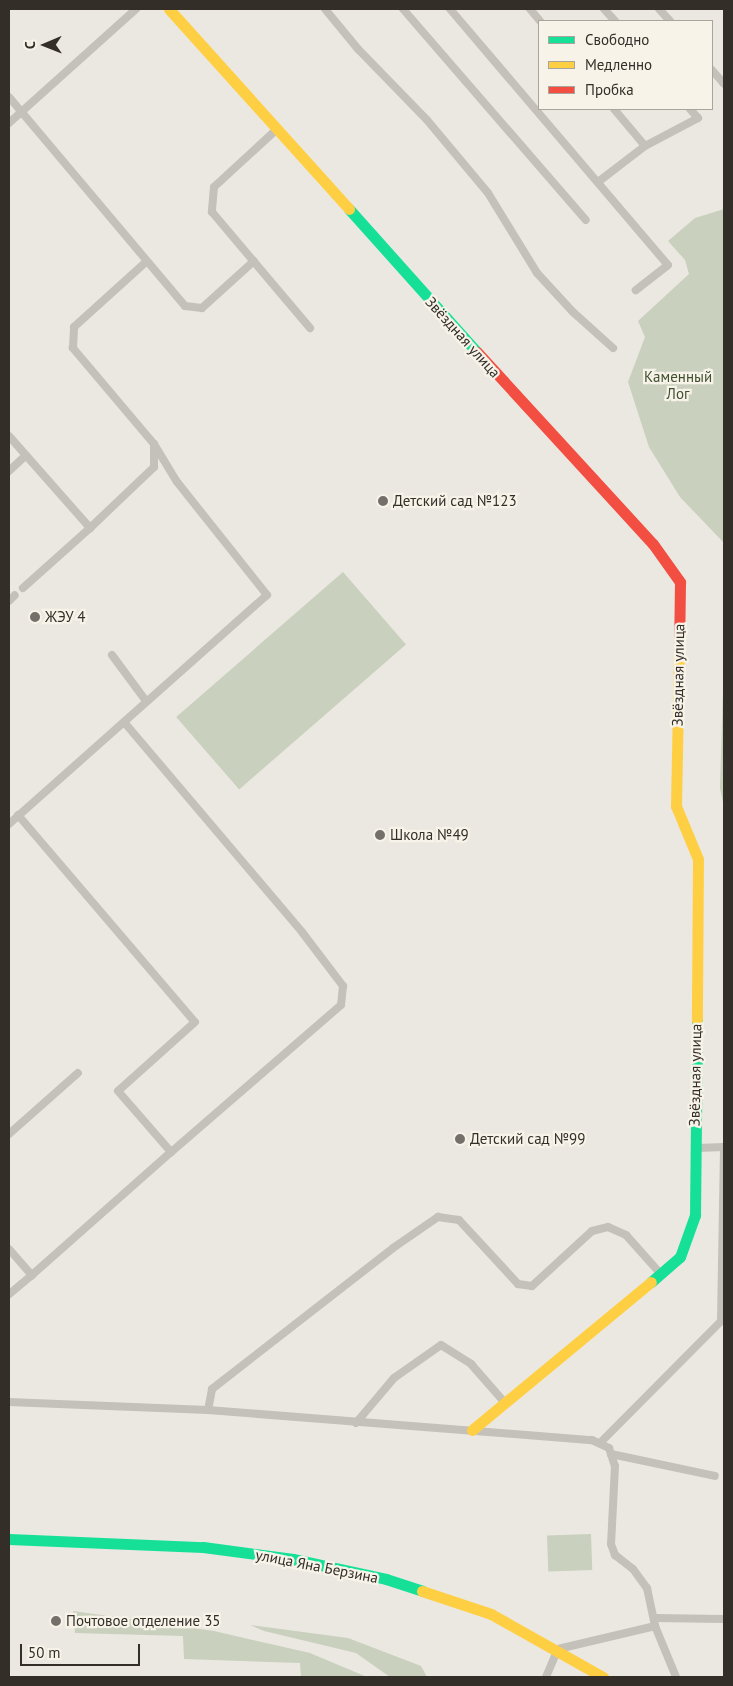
<!DOCTYPE html>
<meta charset="utf-8">
<style>
body{margin:0}
#map{position:relative;width:733px;height:1686px;overflow:hidden;background:#ebe8e1;font-family:"PT Sans",sans-serif}
div>[style]{position:absolute}
.green>*{inset:0;background:#c9d0bd;transform-origin:0 0}
.lane>*{height:8px;margin:-4px;padding:0 4px;transform-origin:4px;border-radius:4px;background:#c4c0ba}
.fast>*{height:11px;margin:-5.5px;padding:0 5.5px;transform-origin:5.5px;border-radius:5.5px;background:#16e098}
.slow>*{height:11px;margin:-5.5px;padding:0 5.5px;transform-origin:5.5px;border-radius:5.5px;background:#ffcf43}
.jam>*{height:11px;margin:-5.5px;padding:0 5.5px;transform-origin:5.5px;border-radius:5.5px;background:#f24e42}
.dots>*{width:14px;height:14px;translate:-50% -50%;box-sizing:border-box;border:2px solid #f7f3e9;border-radius:50%}
span{translate:-50% -50%;white-space:nowrap;text-align:center;line-height:1.15;-webkit-text-stroke:4.5px #f7f3e9;paint-order:stroke}
.street-label{font-size:15px;color:#342e29}
.park-label{font-size:15px;color:#3f502f}
.poi-label{font-size:15px;color:#342e29}
.left{translate:0 -50%;text-align:left}
.frame{position:absolute;inset:0;border:10px solid #342e29;pointer-events:none}
.legend{position:absolute;left:538px;top:20px;width:175px;height:90px;box-sizing:border-box;background:#f7f3e9;border:1px solid #a9a49c;margin:0;padding:6px 9px;list-style:none;font-size:15px;color:#342e29}
.legend li{display:flex;align-items:center;gap:10px;height:25px}
.legend b{width:25px;border:1px solid #a9a49c}
.north{position:absolute;left:20px;top:20px;width:50px;height:50px;-webkit-text-stroke:4px #f7f3e9;paint-order:stroke;rotate:269deg;font-size:14px;font-weight:700;line-height:20px;text-align:center;color:#342e29}
.north::after{content:'';display:block;margin:auto;width:18px;height:22px;background:#342e29;clip-path:polygon(50% 0,100% 100%,50% 72%,0 100%)}
.scale{position:absolute;left:20px;top:1644px;width:120px;height:22px;box-sizing:border-box;border:2px solid #342e29;border-top:0;padding-left:6px;font-size:15px;line-height:18px;white-space:nowrap;color:#342e29;-webkit-text-stroke:4px #f7f3e9;paint-order:stroke}
</style>
<div id="map">
<div class="green">
<div style="clip-path:polygon(724px 209px,724px 543px,680px 497px,649px 447px,628px 382px,645px 337px,638px 321px,689px 274px,685px 260px,668px 241px,695px 218px)"></div>
<div style="left:343px;top:572px;width:96px;height:221px;rotate:49deg"></div>
<div style="clip-path:polygon(724px 656px,724px 807px,720px 788px)"></div>
<div style="left:591px;top:1534px;width:36px;height:44px;rotate:88deg"></div>
<div style="clip-path:polygon(73px 1611px,214px 1631px,310px 1653px,367px 1677px,301px 1677px,300px 1663px,184px 1659px,183px 1636px,75px 1633px)"></div>
<div style="clip-path:polygon(250px 1625px,348px 1638px,421px 1666px,427px 1677px,390px 1677px,356px 1653px,264px 1631px)"></div>
</div>
<div class="lane">
<div style="left:325px;top:9px;width:52px;rotate:50.5deg"></div>
<div style="left:358px;top:49px;width:99px;rotate:45.8deg"></div>
<div style="left:427px;top:120px;width:95px;rotate:50.1deg"></div>
<div style="left:488px;top:193px;width:94px;rotate:58.5deg"></div>
<div style="left:537px;top:273px;width:53px;rotate:47.3deg"></div>
<div style="left:573px;top:312px;width:54px;rotate:42deg"></div>
<div style="left:403px;top:9px;width:279px;rotate:49.1deg"></div>
<div style="left:450px;top:9px;width:336px;rotate:49.6deg"></div>
<div style="left:668px;top:265px;width:41px;rotate:142deg"></div>
<div style="left:530px;top:9px;width:16px;rotate:50deg"></div>
<div style="left:604px;top:9px;width:16px;rotate:47deg"></div>
<div style="left:659px;top:9px;width:16px;rotate:47deg"></div>
<div style="left:712px;top:70px;width:18px;rotate:49deg"></div>
<div style="left:9px;top:97px;width:273px;rotate:49.9deg"></div>
<div style="left:185px;top:306px;width:17px;rotate:7deg"></div>
<div style="left:202px;top:308px;width:70px;rotate:-42.1deg"></div>
<div style="left:614px;top:109px;width:48px;rotate:50deg"></div>
<div style="left:645px;top:146px;width:60px;rotate:-27.8deg"></div>
<div style="left:698px;top:118px;width:12px;rotate:-132deg"></div>
<div style="left:9px;top:123px;width:171px;rotate:-41.9deg"></div>
<div style="left:276px;top:130px;width:84px;rotate:137.4deg"></div>
<div style="left:214px;top:187px;width:25px;rotate:95deg"></div>
<div style="left:212px;top:212px;width:152px;rotate:49.8deg"></div>
<div style="left:598px;top:182px;width:59px;rotate:-37.5deg"></div>
<div style="left:9px;top:436px;width:123px;rotate:48.6deg"></div>
<div style="left:90px;top:528px;width:90px;rotate:138.2deg"></div>
<div style="left:9px;top:471px;width:22px;rotate:-43deg"></div>
<div style="left:90px;top:528px;width:88px;rotate:-43.6deg"></div>
<div style="left:154px;top:467px;width:23px;rotate:-90deg"></div>
<div style="left:154px;top:444px;width:126px;rotate:-130.2deg"></div>
<div style="left:73px;top:348px;width:21px;rotate:-87deg"></div>
<div style="left:74px;top:327px;width:98px;rotate:-42.1deg"></div>
<div style="left:9px;top:601px;width:8px;rotate:-45deg"></div>
<div style="left:112px;top:655px;width:57px;rotate:53.5deg"></div>
<div style="left:124px;top:722px;width:275px;rotate:49.7deg"></div>
<div style="left:302px;top:932px;width:68px;rotate:52.8deg"></div>
<div style="left:343px;top:986px;width:19px;rotate:96deg"></div>
<div style="left:341px;top:1005px;width:225px;rotate:139.1deg"></div>
<div style="left:18px;top:815px;width:272px;rotate:49.5deg"></div>
<div style="left:195px;top:1022px;width:103px;rotate:138.1deg"></div>
<div style="left:118px;top:1091px;width:81px;rotate:49deg"></div>
<div style="left:171px;top:1152px;width:186px;rotate:138.5deg"></div>
<div style="left:9px;top:824px;width:345px;rotate:-41.6deg"></div>
<div style="left:267px;top:595px;width:144px;rotate:-128.5deg"></div>
<div style="left:177px;top:482px;width:44px;rotate:-121.2deg"></div>
<div style="left:9px;top:1134px;width:92px;rotate:-41.5deg"></div>
<div style="left:697px;top:1148px;width:27px;rotate:-2deg"></div>
<div style="left:9px;top:1249px;width:35px;rotate:49deg"></div>
<div style="left:32px;top:1275px;width:30px;rotate:140deg"></div>
<div style="left:9px;top:1402px;width:199px;rotate:2.3deg"></div>
<div style="left:208px;top:1410px;width:385px;rotate:4.5deg"></div>
<div style="left:592px;top:1440px;width:19px;rotate:25deg"></div>
<div style="left:609px;top:1448px;width:19px;rotate:72deg"></div>
<div style="left:615px;top:1466px;width:78px;rotate:92.9deg"></div>
<div style="left:611px;top:1544px;width:12px;rotate:70deg"></div>
<div style="left:615px;top:1555px;width:23px;rotate:38deg"></div>
<div style="left:633px;top:1569px;width:24px;rotate:54deg"></div>
<div style="left:647px;top:1588px;width:39px;rotate:78deg"></div>
<div style="left:655px;top:1626px;width:55px;rotate:67.6deg"></div>
<div style="left:208px;top:1410px;width:21px;rotate:-79deg"></div>
<div style="left:212px;top:1389px;width:229px;rotate:-37.9deg"></div>
<div style="left:393px;top:1248px;width:55px;rotate:-34.6deg"></div>
<div style="left:438px;top:1217px;width:21px;rotate:8deg"></div>
<div style="left:459px;top:1220px;width:87px;rotate:47.3deg"></div>
<div style="left:518px;top:1284px;width:14px;rotate:8deg"></div>
<div style="left:532px;top:1286px;width:81px;rotate:-42.5deg"></div>
<div style="left:592px;top:1231px;width:16px;rotate:-14deg"></div>
<div style="left:608px;top:1227px;width:20px;rotate:24deg"></div>
<div style="left:626px;top:1235px;width:50px;rotate:48.3deg"></div>
<div style="left:356px;top:1423px;width:59px;rotate:-49.8deg"></div>
<div style="left:394px;top:1378px;width:57px;rotate:-35.1deg"></div>
<div style="left:441px;top:1345px;width:36px;rotate:32deg"></div>
<div style="left:471px;top:1364px;width:52px;rotate:48.9deg"></div>
<div style="left:600px;top:1443px;width:172px;rotate:-45.2deg"></div>
<div style="left:721px;top:1321px;width:174px;rotate:-89deg"></div>
<div style="left:611px;top:1454px;width:106px;rotate:11.9deg"></div>
<div style="left:654px;top:1618px;width:70px;rotate:0.8deg"></div>
<div style="left:546px;top:1677px;width:30px;rotate:-67deg"></div>
<div style="left:558px;top:1649px;width:100px;rotate:-13.3deg"></div>
</div>
<div class="fast">
<div style="left:349px;top:209px;width:192px;rotate:48.2deg"></div>
<div style="left:651px;top:1282px;width:38px;rotate:-41deg"></div>
<div style="left:680px;top:1257px;width:45px;rotate:-70.3deg"></div>
<div style="left:695px;top:1215px;width:195px;rotate:-89.4deg"></div>
<div style="left:9px;top:1539px;width:194px;rotate:2.4deg"></div>
<div style="left:203px;top:1547px;width:91px;rotate:7.6deg"></div>
<div style="left:293px;top:1559px;width:95px;rotate:12.1deg"></div>
<div style="left:386px;top:1579px;width:38px;rotate:18deg"></div>
</div>
<div class="slow">
<div style="left:169px;top:9px;width:269px;rotate:48deg"></div>
<div style="left:679px;top:650px;width:156px;rotate:91.1deg"></div>
<div style="left:676px;top:806px;width:57px;rotate:67.5deg"></div>
<div style="left:698px;top:859px;width:161px;rotate:90.4deg"></div>
<div style="left:472px;top:1430px;width:232px;rotate:-39.6deg"></div>
<div style="left:422px;top:1591px;width:73px;rotate:18.4deg"></div>
<div style="left:491px;top:1614px;width:129px;rotate:29.4deg"></div>
</div>
<div class="jam">
<div style="left:477px;top:352px;width:260px;rotate:47.5deg"></div>
<div style="left:653px;top:544px;width:47px;rotate:54.6deg"></div>
<div style="left:680px;top:582px;width:68px;rotate:90.8deg"></div>
</div>
<div class="dots">
<div style="left:383px;top:501px;background:#746f69"></div>
<div style="left:35px;top:617px;background:#746f69"></div>
<div style="left:380px;top:835px;background:#746f69"></div>
<div style="left:460px;top:1139px;background:#746f69"></div>
<div style="left:56px;top:1621px;background:#746f69"></div>
</div>
<div class="street-label">
<span style="left:463px;top:337px;rotate:48deg">Звёздная улица</span>
<span style="left:678px;top:675px;rotate:-89deg">Звёздная улица</span>
<span style="left:695px;top:1075px;rotate:-89deg">Звёздная улица</span>
<span style="left:317px;top:1566px;rotate:11deg">улица Яна Берзина</span>
</div>
<div class="park-label">
<span style="left:678px;top:385px">Каменный<br>Лог</span>
</div>
<div class="poi-label">
<span class="left" style="left:393px;top:501px">Детский сад №123</span>
<span class="left" style="left:45px;top:617px">ЖЭУ 4</span>
<span class="left" style="left:390px;top:835px">Школа №49</span>
<span class="left" style="left:470px;top:1139px">Детский сад №99</span>
<span class="left" style="left:66px;top:1621px">Почтовое отделение 35</span>
</div>
<div class="frame"></div>
<ul class="legend">
<li><b style="height:6px;background:#16e098"></b>Свободно</li>
<li><b style="height:6px;background:#ffcf43"></b>Медленно</li>
<li><b style="height:6px;background:#f24e42"></b>Пробка</li>
</ul>
<div class="north">С</div>
<div class="scale">50 m</div>
</div>
